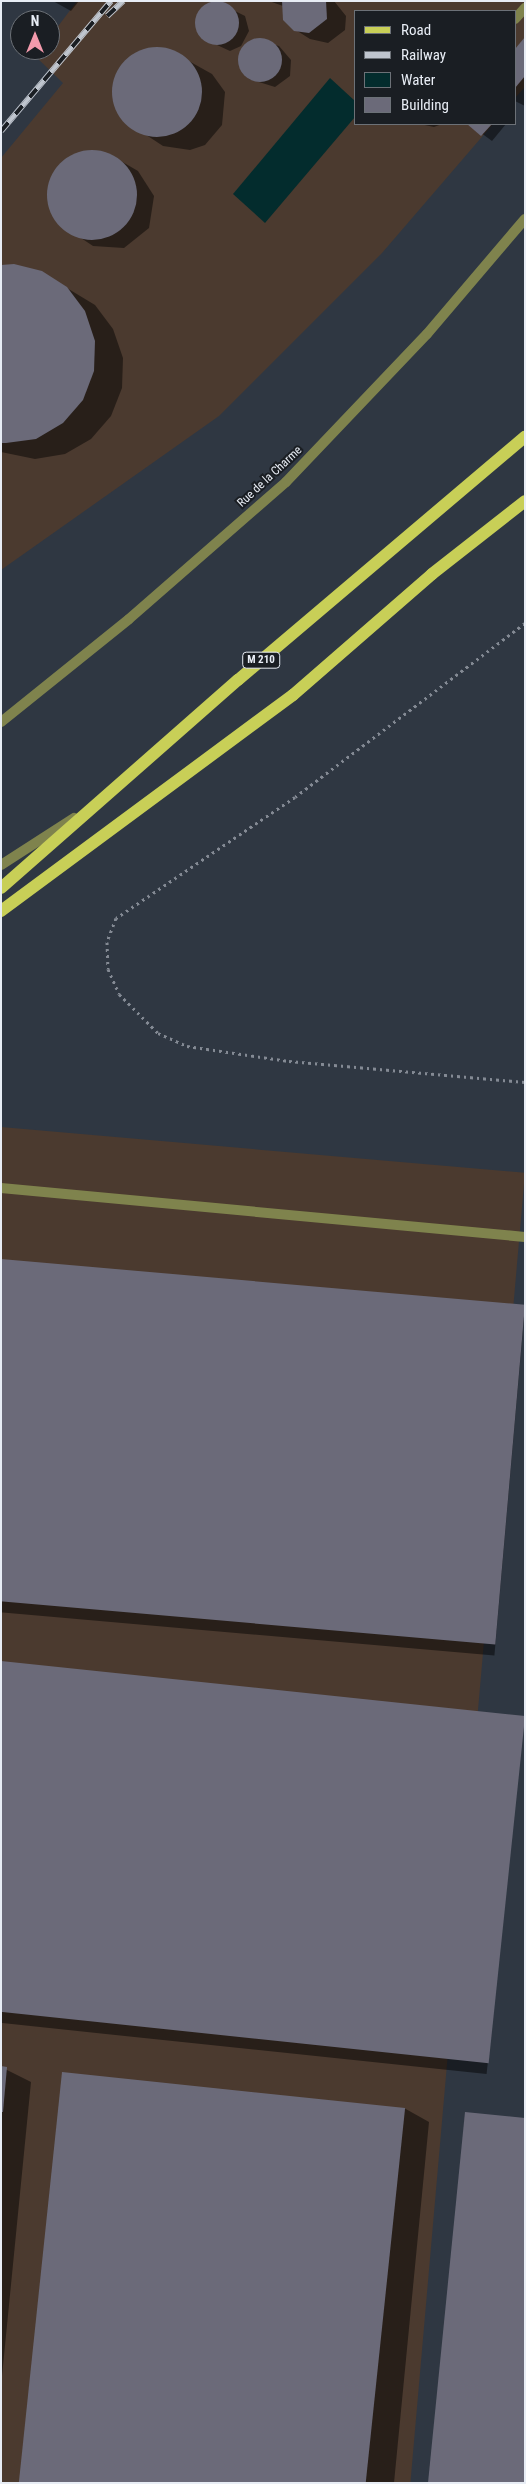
<!DOCTYPE html>
<style>
body{margin:0}
#map{position:relative;width:526px;height:2484px;overflow:hidden;background:#2f3742;font-family:"Roboto Condensed",sans-serif}
div>[style]{position:absolute}
.industrial>*{inset:0;background:#4b3a2f;transform-origin:0 0}
.water>*{inset:0;background:#032c2d}
.shadow>*{inset:0;background:#0007;transform-origin:0 0}
.building>*{inset:0;background:#6b6a79;transform-origin:0 0}
.round{border-radius:50%}
.path>*{height:3px;margin-top:-1.5px;transform-origin:0;background:repeating-linear-gradient(90deg,#848a94 0 2.5px,transparent 0 6.5px)}
.service>*{height:10px;margin:-5px;padding:0 5px;transform-origin:5px;border-radius:5px;background:#7f834d}
.tertiary>*{height:10px;margin:-5px;padding:0 5px;transform-origin:5px;border-radius:5px;background:#7f834d}
.primary>*{height:12px;margin:-6px;padding:0 6px;transform-origin:6px;border-radius:6px;background:#c8cf57}
.rail>*{height:5.5px;margin-top:-2.75px;transform-origin:0;background:repeating-linear-gradient(90deg,#1a1e23 0 11px,#bfc5ce 0 22px);box-sizing:border-box;border-block:1px solid #bfc5ce}
span{translate:-50% -50%;white-space:nowrap;text-align:center;line-height:1.15;-webkit-text-stroke:4px #1a1e23;paint-order:stroke}
.shield-label span{padding:1px 4px;background:#1a1e23;border:1px solid;border-radius:4px;-webkit-text-stroke-width:0}
.shield-label{font-size:11px;color:#e8edf5;font-weight:700}
.street-label{font-size:12px;color:#e8edf5}
.frame{position:absolute;inset:0;border:2px solid #e8edf5;pointer-events:none}
.legend{position:absolute;left:354px;top:10px;width:162px;height:115px;box-sizing:border-box;background:#1a1e23;border:1px solid #6c7177;margin:0;padding:6px 9px;list-style:none;font-size:15px;color:#e8edf5}
.legend li{display:flex;align-items:center;gap:10px;height:25px}
.legend b{width:25px;border:1px solid #6c7177}
.north{position:absolute;left:10px;top:10px;width:50px;height:50px;box-sizing:border-box;background:#1a1e23;border:1px solid #6c7177;border-radius:50%;rotate:0deg;font-size:14px;font-weight:700;line-height:20px;text-align:center;color:#e8edf5}
.north::after{content:'';display:block;margin:auto;width:18px;height:22px;background:#f29aac;clip-path:polygon(50% 0,100% 100%,50% 72%,0 100%)}
</style>
<div id="map">
<div class="industrial">
<div style="clip-path:polygon(77px 1px,525px 1px,525px 87px,515px 98px,515px 11px,355px 11px,355px 124px,493px 124px,382px 253px,219px 416px,1px 570px,1px 158px,63px 83px,35px 56px,40px 50px,50px 50px,50px 37px)"></div>
<div style="left:1px;top:1127px;width:526px;height:1356px;rotate:5deg"></div>
</div>
<div class="water">
<div style="clip-path:polygon(330px 78px,355px 101px,355px 117px,265px 223px,233px 194px)"></div>
</div>
<div class="shadow">
<div style="clip-path:polygon(53px 1px,79px 1px,71px 11px)"></div>
<div style="clip-path:polygon(269px 1px,334px 1px,346px 16px,345px 30px,328px 43px,310px 39px,291px 27px,283px 6px)"></div>
<div style="clip-path:polygon(217px 2px,245px 16px,249px 31px,241px 46px,230px 51px,204px 39px,197px 26px,201px 9px)"></div>
<div style="clip-path:polygon(525px 39px,525px 106px,515px 101px,515px 50px)"></div>
<div style="clip-path:polygon(258px 40px,279px 46px,291px 60px,290px 76px,275px 87px,249px 79px,239px 65px,243px 48px)"></div>
<div style="clip-path:polygon(143px 50px,169px 50px,212px 74px,225px 92px,222px 125px,205px 145px,190px 150px,163px 146px,122px 119px,115px 105px,117px 74px,129px 59px)"></div>
<div style="clip-path:polygon(420px 124px,442px 124px,434px 127px)"></div>
<div style="clip-path:polygon(469px 124px,506px 124px,492px 141px)"></div>
<div style="clip-path:polygon(86px 152px,119px 160px,138px 171px,154px 196px,149px 228px,124px 248px,93px 246px,60px 224px,49px 205px,50px 181px,56px 170px,71px 157px)"></div>
<div style="clip-path:polygon(1px 266px,42px 273px,95px 305px,113px 329px,123px 358px,122px 388px,111px 416px,91px 439px,65px 454px,35px 459px,1px 452px)"></div>
<div style="left:1px;top:1260px;width:526px;height:351px;rotate:5deg"></div>
<div style="left:1px;top:1662px;width:526px;height:359px;rotate:6deg"></div>
<div style="clip-path:polygon(1px 2067px,31px 2082px,1px 2386px)"></div>
<div style="clip-path:polygon(404px 2108px,429px 2122px,394px 2483px,23px 2483px)"></div>
</div>
<div class="building">
<div class="round" style="left:195px;top:1px;width:44px;height:44px"></div>
<div style="clip-path:polygon(326px 1px,327px 19px,309px 33px,294px 31px,283px 20px,282px 1px)"></div>
<div style="clip-path:polygon(525px 37px,525px 76px,515px 88px,515px 49px)"></div>
<div class="round" style="left:238px;top:38px;width:44px;height:44px"></div>
<div class="round" style="left:112px;top:47px;width:90px;height:90px"></div>
<div style="clip-path:polygon(467px 124px,492px 124px,481px 136px)"></div>
<div class="round" style="left:47px;top:150px;width:90px;height:90px"></div>
<div style="clip-path:polygon(14px 264px,42px 271px,67px 287px,85px 311px,95px 341px,94px 371px,83px 400px,63px 423px,36px 439px,6px 443px,1px 443px,1px 265px)"></div>
<div style="left:1px;top:1259px;width:526px;height:341px;rotate:5deg"></div>
<div style="left:1px;top:1661px;width:527px;height:349px;rotate:6deg"></div>
<div style="clip-path:polygon(1px 2066px,7px 2067px,3px 2112px,1px 2112px)"></div>
<div style="left:62px;top:2072px;width:345px;height:413px;rotate:6deg"></div>
<div style="clip-path:polygon(465px 2112px,525px 2118px,525px 2483px,428px 2483px)"></div>
</div>
<div class="path">
<div style="left:525px;top:623px;width:288px;rotate:142.9deg"></div>
<div style="left:295px;top:797px;width:216px;rotate:145.9deg"></div>
<div style="left:116px;top:918px;width:26px;rotate:111deg"></div>
<div style="left:107px;top:942px;width:27px;rotate:88deg"></div>
<div style="left:108px;top:969px;width:27px;rotate:66deg"></div>
<div style="left:119px;top:994px;width:55px;rotate:45deg"></div>
<div style="left:158px;top:1033px;width:32px;rotate:24deg"></div>
<div style="left:187px;top:1046px;width:103px;rotate:8.4deg"></div>
<div style="left:289px;top:1061px;width:237px;rotate:5.1deg"></div>
</div>
<div class="service">
<div style="left:515px;top:19px;width:15px;rotate:-48deg"></div>
<div style="left:1px;top:865px;width:87px;rotate:-32.8deg"></div>
<div style="left:1px;top:1188px;width:526px;rotate:5.34deg"></div>
</div>
<div class="tertiary">
<div style="left:1px;top:722px;width:164px;rotate:-38.8deg"></div>
<div style="left:129px;top:619px;width:208px;rotate:-41.1deg"></div>
<div style="left:286px;top:482px;width:204px;rotate:-46.4deg"></div>
<div style="left:427px;top:334px;width:151px;rotate:-49.6deg"></div>
</div>
<div class="primary">
<div style="left:1px;top:888px;width:315px;rotate:-41.3deg"></div>
<div style="left:238px;top:680px;width:376px;rotate:-40.3deg"></div>
<div style="left:1px;top:911px;width:363px;rotate:-36.5deg"></div>
<div style="left:293px;top:695px;width:184px;rotate:-41deg"></div>
<div style="left:432px;top:574px;width:118px;rotate:-38.1deg"></div>
</div>
<div class="rail">
<div style="left:107px;top:16px;width:22px;rotate:-43deg"></div>
<div style="left:1px;top:131px;width:170px;rotate:-49.8deg"></div>
</div>
<div class="shield-label">
<span style="left:261px;top:660px">M 210</span>
</div>
<div class="street-label">
<span style="left:270px;top:477px;rotate:-43deg">Rue de la Charme</span>
</div>
<div class="frame"></div>
<ul class="legend">
<li><b style="height:6px;background:#c8cf57"></b>Road</li>
<li><b style="height:6px;background:#bfc5ce"></b>Railway</li>
<li><b style="height:14px;background:#032c2d"></b>Water</li>
<li><b style="height:14px;background:#6b6a79"></b>Building</li>
</ul>
<div class="north">N</div>
</div>
